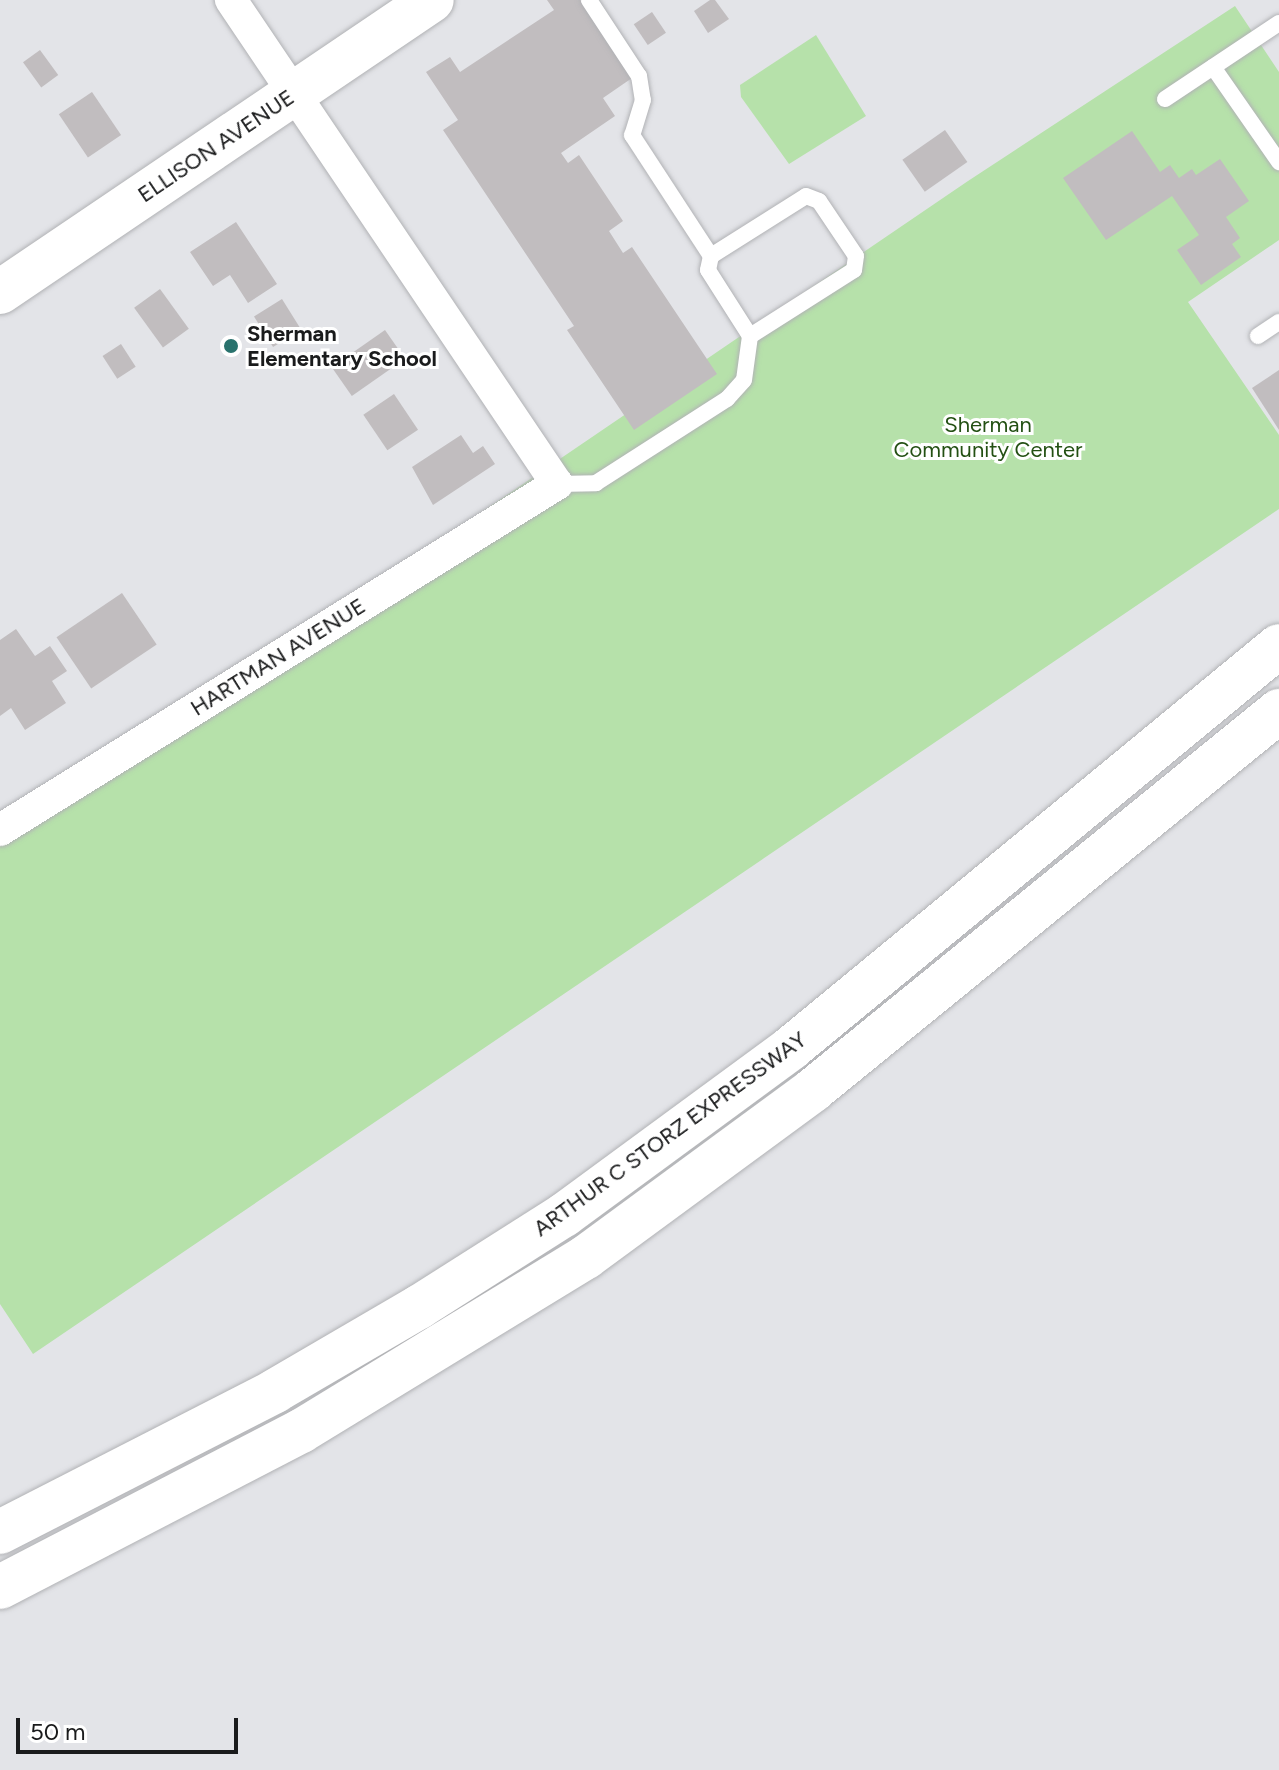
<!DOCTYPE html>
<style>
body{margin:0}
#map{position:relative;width:1279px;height:1770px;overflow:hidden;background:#e3e4e8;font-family:Figtree,sans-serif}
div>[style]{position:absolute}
.green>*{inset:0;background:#b6e1aa}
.building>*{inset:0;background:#c1bdbf;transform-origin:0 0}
.roads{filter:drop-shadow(0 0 2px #b1b2b5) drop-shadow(0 0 2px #b1b2b5)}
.lane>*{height:16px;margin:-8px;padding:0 8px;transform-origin:8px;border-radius:8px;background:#fff}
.street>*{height:32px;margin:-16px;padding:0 16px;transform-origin:16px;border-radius:16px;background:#fff}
.secondary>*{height:44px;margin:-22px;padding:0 22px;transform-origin:22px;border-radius:22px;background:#fff}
.highway>*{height:44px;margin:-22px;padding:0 22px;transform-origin:22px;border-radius:22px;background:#fff}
.dots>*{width:22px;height:22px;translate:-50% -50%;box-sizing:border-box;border:4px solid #fff;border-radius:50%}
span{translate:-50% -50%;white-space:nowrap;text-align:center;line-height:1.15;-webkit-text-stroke:6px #fff;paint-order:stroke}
.street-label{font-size:22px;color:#1a1b1c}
.poi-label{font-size:22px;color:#1a1b1c;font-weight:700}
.left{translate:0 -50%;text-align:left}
.park-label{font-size:22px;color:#235013}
.scale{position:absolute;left:16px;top:1718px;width:222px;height:36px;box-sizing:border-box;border:4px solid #1a1b1c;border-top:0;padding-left:10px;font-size:24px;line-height:28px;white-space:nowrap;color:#1a1b1c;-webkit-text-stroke:6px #fff;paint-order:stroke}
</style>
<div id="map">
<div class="green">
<div style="clip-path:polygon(1235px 6px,1279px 72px,1279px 240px,1188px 302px,1279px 435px,1279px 509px,33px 1354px,0 1304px,0 840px,968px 181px)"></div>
<div style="clip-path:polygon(816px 35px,866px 116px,789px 164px,741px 97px,740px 85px)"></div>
</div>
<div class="building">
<div style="clip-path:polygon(547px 0,580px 0,632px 78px,603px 98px,615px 116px,561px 153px,568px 163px,579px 155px,623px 221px,609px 231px,623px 253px,632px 247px,717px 374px,634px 430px,567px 330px,574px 326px,443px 130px,458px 120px,426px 72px,450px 57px,460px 72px,554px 10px)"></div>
<div style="clip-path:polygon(710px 0,715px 0,729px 19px,708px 33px,694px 11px)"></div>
<div style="left:652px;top:12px;width:25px;height:22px;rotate:56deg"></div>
<div style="left:40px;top:50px;width:31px;height:21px;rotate:54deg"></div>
<div style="left:92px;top:92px;width:52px;height:40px;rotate:56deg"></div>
<div style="left:945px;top:130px;width:39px;height:52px;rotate:55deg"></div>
<div style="clip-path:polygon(1132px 131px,1160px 172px,1170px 165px,1179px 178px,1192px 169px,1196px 175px,1220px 159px,1249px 201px,1226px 217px,1240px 238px,1232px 244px,1241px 257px,1201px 285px,1177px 250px,1199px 235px,1172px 196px,1106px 240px,1063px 178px)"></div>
<div style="clip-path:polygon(236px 222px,277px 284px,248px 303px,230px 275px,213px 286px,190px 252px)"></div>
<div style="left:160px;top:289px;width:49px;height:32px;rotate:54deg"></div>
<div style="left:282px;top:299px;width:36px;height:33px;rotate:58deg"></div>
<div style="left:385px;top:330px;width:35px;height:65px;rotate:55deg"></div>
<div style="left:121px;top:344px;width:27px;height:22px;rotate:57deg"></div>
<div style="clip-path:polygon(1279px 370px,1279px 430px,1252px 388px)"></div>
<div style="left:394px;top:394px;width:43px;height:37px;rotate:56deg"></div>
<div style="clip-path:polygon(461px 435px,473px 453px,483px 446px,495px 464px,433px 505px,412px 467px)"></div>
<div style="left:122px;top:593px;width:62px;height:79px;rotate:56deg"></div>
<div style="clip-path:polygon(16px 629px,35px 656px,50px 646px,67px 671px,52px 681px,66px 703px,25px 730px,11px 708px,0 716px,0 640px)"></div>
</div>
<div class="roads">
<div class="lane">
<div style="left:589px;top:0;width:91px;rotate:56.7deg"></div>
<div style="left:639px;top:76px;width:24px;rotate:81deg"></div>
<div style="left:643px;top:100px;width:37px;rotate:107deg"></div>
<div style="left:632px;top:135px;width:145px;rotate:56.9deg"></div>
<div style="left:1213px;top:67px;width:116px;rotate:55.2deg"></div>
<div style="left:1165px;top:99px;width:137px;rotate:-33.7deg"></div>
<div style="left:1258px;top:336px;width:25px;rotate:-34deg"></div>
<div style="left:557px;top:484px;width:39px;rotate:-1deg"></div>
<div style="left:596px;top:483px;width:156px;rotate:-32.7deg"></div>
<div style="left:727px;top:399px;width:25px;rotate:-48deg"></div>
<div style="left:744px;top:380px;width:44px;rotate:-82.2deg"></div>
<div style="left:750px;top:336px;width:78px;rotate:-122.5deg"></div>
<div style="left:708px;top:270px;width:14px;rotate:-78deg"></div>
<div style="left:711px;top:256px;width:112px;rotate:-32.3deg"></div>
<div style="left:806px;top:196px;width:14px;rotate:21deg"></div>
<div style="left:819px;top:201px;width:66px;rotate:56.1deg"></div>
<div style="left:856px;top:256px;width:14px;rotate:98deg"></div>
<div style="left:854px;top:270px;width:123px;rotate:147.6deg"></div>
</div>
<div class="street">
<div style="left:0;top:830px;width:656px;rotate:-31.85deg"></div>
<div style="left:557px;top:484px;width:584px;rotate:-123.96deg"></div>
</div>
<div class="secondary">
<div style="left:0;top:292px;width:521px;rotate:-34.06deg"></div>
</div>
<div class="highway">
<div style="left:0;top:1532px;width:309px;rotate:-27.1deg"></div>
<div style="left:275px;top:1391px;width:167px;rotate:-30.3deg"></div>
<div style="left:419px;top:1307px;width:172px;rotate:-32.4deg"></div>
<div style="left:564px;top:1215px;width:282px;rotate:-36.3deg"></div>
<div style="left:791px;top:1048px;width:632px;rotate:-39.48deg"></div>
<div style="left:0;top:1587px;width:339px;rotate:-27.4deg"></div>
<div style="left:301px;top:1431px;width:334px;rotate:-31.4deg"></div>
<div style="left:586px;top:1257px;width:282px;rotate:-36.3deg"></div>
<div style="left:813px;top:1090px;width:601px;rotate:-39.12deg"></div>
</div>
</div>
<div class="dots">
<div style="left:231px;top:346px;background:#29726d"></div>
</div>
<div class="street-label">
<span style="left:216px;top:146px;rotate:-34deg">ELLISON AVENUE</span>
<span style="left:278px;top:657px;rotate:-32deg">HARTMAN AVENUE</span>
<span style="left:670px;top:1134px;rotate:-36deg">ARTHUR C STORZ EXPRESSWAY</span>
</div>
<div class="poi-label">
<span class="left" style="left:247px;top:346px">Sherman<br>Elementary School</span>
</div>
<div class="park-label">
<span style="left:988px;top:437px">Sherman<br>Community Center</span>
</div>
<div class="scale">50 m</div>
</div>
